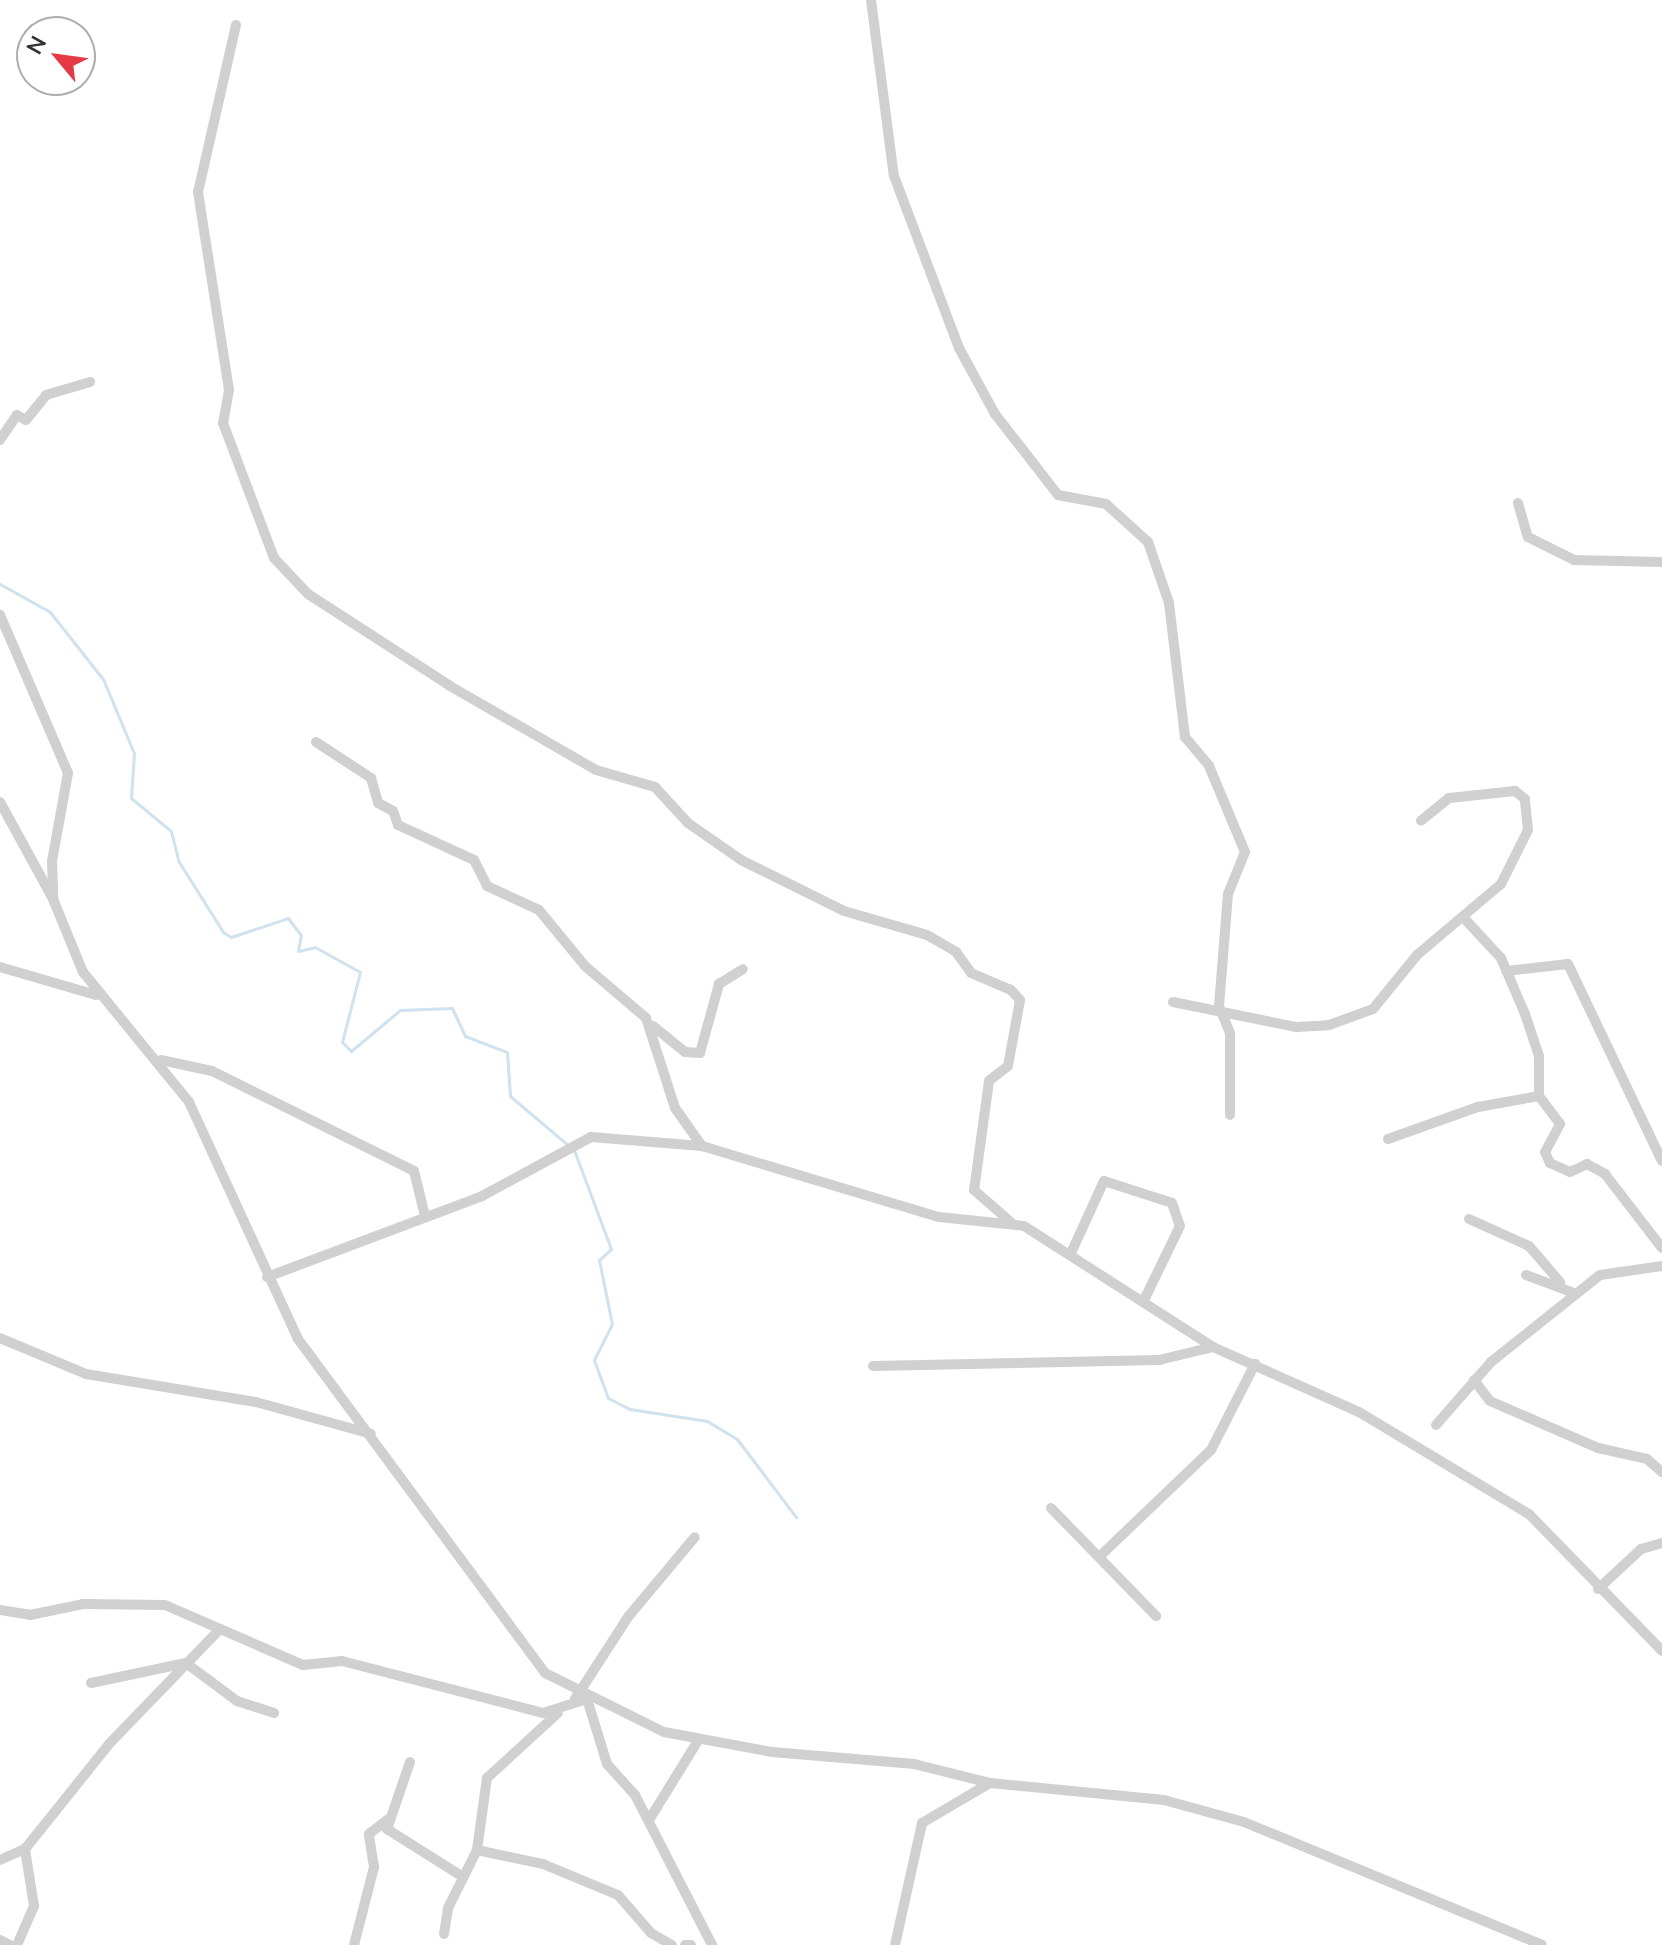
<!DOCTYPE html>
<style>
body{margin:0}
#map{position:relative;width:1662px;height:1945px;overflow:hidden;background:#fff;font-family:"Nunito Sans",sans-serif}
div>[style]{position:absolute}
.stream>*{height:3px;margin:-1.5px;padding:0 1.5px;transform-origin:1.5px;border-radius:1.5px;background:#cfe2ee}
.minor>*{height:10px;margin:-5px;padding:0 5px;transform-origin:5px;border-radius:5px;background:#d0d0d0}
span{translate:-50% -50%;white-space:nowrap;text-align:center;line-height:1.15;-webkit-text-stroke:8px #fff;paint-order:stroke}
.north{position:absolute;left:16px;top:16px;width:80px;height:80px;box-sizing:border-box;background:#fff;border:2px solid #adadad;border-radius:50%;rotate:299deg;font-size:22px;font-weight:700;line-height:32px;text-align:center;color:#333}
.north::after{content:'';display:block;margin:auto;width:28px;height:36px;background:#e63946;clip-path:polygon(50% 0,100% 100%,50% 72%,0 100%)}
</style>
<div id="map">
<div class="stream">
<div style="left:0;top:584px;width:57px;rotate:29.2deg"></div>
<div style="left:50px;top:612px;width:85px;rotate:51.7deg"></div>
<div style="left:103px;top:679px;width:80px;rotate:67.3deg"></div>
<div style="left:134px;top:753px;width:45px;rotate:93.8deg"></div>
<div style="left:131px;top:798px;width:52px;rotate:39.5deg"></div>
<div style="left:171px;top:831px;width:32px;rotate:76deg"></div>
<div style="left:179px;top:862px;width:83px;rotate:57.8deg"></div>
<div style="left:223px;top:932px;width:9px;rotate:32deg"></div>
<div style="left:231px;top:937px;width:60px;rotate:-18.4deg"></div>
<div style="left:288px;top:918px;width:21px;rotate:53deg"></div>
<div style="left:301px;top:935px;width:16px;rotate:101deg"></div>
<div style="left:298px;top:951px;width:17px;rotate:-13deg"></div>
<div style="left:315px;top:947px;width:51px;rotate:29.1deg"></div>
<div style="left:360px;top:972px;width:72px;rotate:104.4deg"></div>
<div style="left:342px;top:1042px;width:13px;rotate:45deg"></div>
<div style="left:351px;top:1051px;width:64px;rotate:-39.9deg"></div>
<div style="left:400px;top:1010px;width:52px;rotate:-2.2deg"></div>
<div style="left:452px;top:1008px;width:31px;rotate:65deg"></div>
<div style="left:465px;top:1036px;width:45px;rotate:20.9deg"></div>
<div style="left:507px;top:1052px;width:44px;rotate:86.1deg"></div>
<div style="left:510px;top:1096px;width:76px;rotate:40.2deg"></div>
<div style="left:574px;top:1150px;width:106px;rotate:69.5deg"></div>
<div style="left:611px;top:1249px;width:16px;rotate:137deg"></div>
<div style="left:599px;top:1260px;width:65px;rotate:78.5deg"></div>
<div style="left:612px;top:1324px;width:40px;rotate:116.6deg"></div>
<div style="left:594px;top:1360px;width:40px;rotate:69.8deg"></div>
<div style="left:608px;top:1398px;width:25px;rotate:27deg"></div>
<div style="left:630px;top:1409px;width:78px;rotate:8.9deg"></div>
<div style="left:707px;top:1421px;width:35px;rotate:31deg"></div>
<div style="left:737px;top:1439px;width:98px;rotate:52.9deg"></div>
</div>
<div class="minor">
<div style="left:871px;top:0;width:177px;rotate:82.6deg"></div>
<div style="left:894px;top:176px;width:184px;rotate:69.3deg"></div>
<div style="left:959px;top:348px;width:75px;rotate:61.4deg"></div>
<div style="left:995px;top:414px;width:103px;rotate:52.1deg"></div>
<div style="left:1058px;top:495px;width:49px;rotate:10.6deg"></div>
<div style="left:1106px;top:504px;width:57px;rotate:42.1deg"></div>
<div style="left:1148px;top:542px;width:65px;rotate:71deg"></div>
<div style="left:1169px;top:603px;width:135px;rotate:83.2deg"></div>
<div style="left:1185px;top:737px;width:38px;rotate:50deg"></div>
<div style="left:1209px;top:766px;width:93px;rotate:67.3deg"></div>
<div style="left:1245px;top:852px;width:45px;rotate:112deg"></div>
<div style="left:1228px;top:894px;width:112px;rotate:94.6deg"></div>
<div style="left:1219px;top:1006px;width:29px;rotate:68deg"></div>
<div style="left:1230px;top:1033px;width:82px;rotate:90deg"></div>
<div style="left:236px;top:25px;width:171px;rotate:102.8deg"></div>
<div style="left:198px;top:192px;width:200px;rotate:81.1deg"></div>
<div style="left:229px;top:390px;width:34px;rotate:100deg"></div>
<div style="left:223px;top:423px;width:144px;rotate:69.3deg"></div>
<div style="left:274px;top:558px;width:50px;rotate:46.6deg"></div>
<div style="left:308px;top:594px;width:169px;rotate:32.9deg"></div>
<div style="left:450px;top:686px;width:168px;rotate:29.9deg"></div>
<div style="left:596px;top:770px;width:61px;rotate:16.1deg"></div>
<div style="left:655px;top:787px;width:49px;rotate:47.5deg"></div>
<div style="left:688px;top:823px;width:65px;rotate:34.9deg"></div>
<div style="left:741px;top:860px;width:115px;rotate:26.3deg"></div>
<div style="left:844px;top:911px;width:86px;rotate:16.1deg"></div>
<div style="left:927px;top:935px;width:34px;rotate:30deg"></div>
<div style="left:956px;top:952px;width:26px;rotate:54deg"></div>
<div style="left:971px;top:973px;width:43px;rotate:23deg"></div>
<div style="left:1011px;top:990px;width:13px;rotate:48deg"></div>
<div style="left:1020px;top:1000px;width:67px;rotate:100.3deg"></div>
<div style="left:1008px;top:1066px;width:24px;rotate:142deg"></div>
<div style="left:989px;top:1081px;width:110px;rotate:97.8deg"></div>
<div style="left:974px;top:1190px;width:52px;rotate:41.1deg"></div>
<div style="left:0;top:440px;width:30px;rotate:-56deg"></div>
<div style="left:17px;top:415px;width:10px;rotate:29deg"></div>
<div style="left:26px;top:420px;width:32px;rotate:-51deg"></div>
<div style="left:46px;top:395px;width:46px;rotate:-16.5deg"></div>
<div style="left:1518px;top:503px;width:35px;rotate:74deg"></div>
<div style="left:1528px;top:537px;width:51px;rotate:26.6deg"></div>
<div style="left:1574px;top:560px;width:88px;rotate:1.3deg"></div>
<div style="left:0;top:615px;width:172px;rotate:66.7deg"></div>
<div style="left:68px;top:773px;width:89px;rotate:100.3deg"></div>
<div style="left:52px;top:861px;width:38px;rotate:88deg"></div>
<div style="left:53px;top:899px;width:79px;rotate:67.7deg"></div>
<div style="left:83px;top:972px;width:168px;rotate:50.8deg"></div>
<div style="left:189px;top:1102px;width:261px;rotate:65.3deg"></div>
<div style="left:298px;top:1339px;width:415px;rotate:53.5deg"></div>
<div style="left:545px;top:1673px;width:133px;rotate:26.4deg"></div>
<div style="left:664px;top:1732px;width:110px;rotate:10.5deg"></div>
<div style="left:772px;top:1752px;width:143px;rotate:4.8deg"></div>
<div style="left:914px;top:1764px;width:78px;rotate:14deg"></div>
<div style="left:990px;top:1783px;width:175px;rotate:5.6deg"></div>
<div style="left:1164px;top:1800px;width:83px;rotate:15.4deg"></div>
<div style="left:1244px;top:1822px;width:322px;rotate:22.4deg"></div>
<div style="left:316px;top:742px;width:66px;rotate:33.2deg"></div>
<div style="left:371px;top:778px;width:26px;rotate:74deg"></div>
<div style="left:378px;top:803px;width:17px;rotate:28deg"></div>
<div style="left:393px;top:811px;width:15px;rotate:70deg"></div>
<div style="left:398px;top:825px;width:84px;rotate:24.7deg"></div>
<div style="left:474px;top:860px;width:29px;rotate:63deg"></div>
<div style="left:487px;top:886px;width:57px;rotate:24.8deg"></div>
<div style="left:539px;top:910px;width:72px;rotate:50.6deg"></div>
<div style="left:585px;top:966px;width:80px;rotate:40.4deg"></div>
<div style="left:646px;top:1018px;width:95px;rotate:72.1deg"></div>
<div style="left:675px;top:1108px;width:47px;rotate:54.6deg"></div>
<div style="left:0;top:802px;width:108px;rotate:61.3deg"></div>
<div style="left:1463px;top:917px;width:56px;rotate:47.2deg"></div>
<div style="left:1501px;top:958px;width:61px;rotate:66.8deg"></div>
<div style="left:1525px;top:1014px;width:44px;rotate:71.6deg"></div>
<div style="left:1539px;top:1056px;width:40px;rotate:90deg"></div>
<div style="left:0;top:967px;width:100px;rotate:16.3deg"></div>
<div style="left:1506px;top:971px;width:62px;rotate:-6.4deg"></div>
<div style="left:1568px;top:964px;width:218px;rotate:64.5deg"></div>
<div style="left:1173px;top:1002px;width:126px;rotate:11.5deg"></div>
<div style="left:1296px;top:1027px;width:33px;rotate:-3deg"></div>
<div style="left:1329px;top:1025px;width:47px;rotate:-20deg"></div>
<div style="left:1373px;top:1009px;width:70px;rotate:-50.8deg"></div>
<div style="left:1417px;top:955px;width:110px;rotate:-40.2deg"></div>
<div style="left:1501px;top:884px;width:60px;rotate:-63.4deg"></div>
<div style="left:1528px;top:830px;width:31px;rotate:-96deg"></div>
<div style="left:1525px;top:799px;width:13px;rotate:-141deg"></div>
<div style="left:1515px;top:791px;width:66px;rotate:173.9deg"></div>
<div style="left:1449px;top:798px;width:36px;rotate:141deg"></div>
<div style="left:653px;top:1026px;width:41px;rotate:39.1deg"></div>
<div style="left:685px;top:1052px;width:15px;rotate:4deg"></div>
<div style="left:700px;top:1053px;width:72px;rotate:-74.6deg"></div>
<div style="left:719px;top:984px;width:28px;rotate:-32deg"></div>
<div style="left:161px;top:1060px;width:52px;rotate:12.2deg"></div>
<div style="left:212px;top:1071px;width:225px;rotate:26.3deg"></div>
<div style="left:414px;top:1171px;width:46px;rotate:76.3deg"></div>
<div style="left:1388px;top:1139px;width:96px;rotate:-19.6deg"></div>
<div style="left:1478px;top:1107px;width:62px;rotate:-10.2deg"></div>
<div style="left:1539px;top:1096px;width:35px;rotate:53deg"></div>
<div style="left:1560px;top:1124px;width:32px;rotate:118deg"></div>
<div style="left:1545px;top:1152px;width:12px;rotate:66deg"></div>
<div style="left:1550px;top:1163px;width:22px;rotate:24deg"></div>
<div style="left:1570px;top:1172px;width:19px;rotate:-25deg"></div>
<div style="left:1587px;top:1164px;width:21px;rotate:29deg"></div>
<div style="left:1605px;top:1174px;width:93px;rotate:52.4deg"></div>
<div style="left:1469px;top:1219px;width:66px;rotate:24.2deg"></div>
<div style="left:1529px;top:1246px;width:48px;rotate:49.3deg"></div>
<div style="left:1071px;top:1253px;width:79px;rotate:-65.4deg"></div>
<div style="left:1104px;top:1181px;width:71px;rotate:17.9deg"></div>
<div style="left:1172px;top:1203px;width:24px;rotate:71deg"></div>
<div style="left:1180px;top:1226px;width:82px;rotate:115.9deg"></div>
<div style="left:1526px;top:1275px;width:51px;rotate:20.6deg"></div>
<div style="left:267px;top:1277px;width:230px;rotate:-20.6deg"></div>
<div style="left:482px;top:1196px;width:124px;rotate:-28.4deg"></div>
<div style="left:591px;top:1137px;width:111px;rotate:4.6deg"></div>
<div style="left:702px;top:1146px;width:247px;rotate:16.7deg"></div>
<div style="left:939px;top:1217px;width:85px;rotate:6deg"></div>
<div style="left:1024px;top:1226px;width:224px;rotate:32.6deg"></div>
<div style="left:1213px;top:1347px;width:160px;rotate:24deg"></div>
<div style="left:1359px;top:1412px;width:198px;rotate:31deg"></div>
<div style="left:1529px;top:1514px;width:191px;rotate:45.8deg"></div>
<div style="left:0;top:1338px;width:93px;rotate:22.7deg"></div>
<div style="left:86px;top:1374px;width:172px;rotate:9.4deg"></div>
<div style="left:256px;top:1402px;width:119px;rotate:15.5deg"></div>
<div style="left:873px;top:1366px;width:286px;rotate:-1.2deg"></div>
<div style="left:1159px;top:1360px;width:56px;rotate:-13.5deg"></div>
<div style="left:1474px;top:1380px;width:26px;rotate:53deg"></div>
<div style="left:1490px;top:1401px;width:118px;rotate:23.5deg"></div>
<div style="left:1598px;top:1448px;width:50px;rotate:12.7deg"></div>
<div style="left:1647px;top:1459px;width:20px;rotate:41deg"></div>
<div style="left:1436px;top:1425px;width:84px;rotate:-48.9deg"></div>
<div style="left:1491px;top:1362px;width:139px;rotate:-38.6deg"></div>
<div style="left:1600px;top:1275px;width:63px;rotate:-8.3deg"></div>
<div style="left:1051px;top:1508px;width:151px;rotate:45.8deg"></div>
<div style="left:1099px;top:1557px;width:155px;rotate:-43.7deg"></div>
<div style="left:1211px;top:1450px;width:97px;rotate:-62.9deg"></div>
<div style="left:1598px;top:1589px;width:59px;rotate:-42.9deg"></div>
<div style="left:1641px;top:1549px;width:22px;rotate:-16deg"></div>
<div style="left:0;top:1610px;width:30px;rotate:9deg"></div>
<div style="left:30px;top:1615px;width:54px;rotate:-11.7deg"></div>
<div style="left:83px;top:1604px;width:82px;rotate:0.7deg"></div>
<div style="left:165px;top:1605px;width:150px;rotate:23.5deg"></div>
<div style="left:303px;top:1665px;width:39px;rotate:-6deg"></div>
<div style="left:342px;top:1661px;width:208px;rotate:14.5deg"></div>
<div style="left:543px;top:1713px;width:46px;rotate:-17.7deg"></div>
<div style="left:91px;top:1683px;width:97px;rotate:-11.9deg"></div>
<div style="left:186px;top:1663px;width:64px;rotate:36.7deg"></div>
<div style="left:237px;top:1701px;width:39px;rotate:18deg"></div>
<div style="left:575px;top:1699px;width:98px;rotate:-57.1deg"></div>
<div style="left:628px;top:1617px;width:104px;rotate:-50.1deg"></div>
<div style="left:587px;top:1699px;width:68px;rotate:72.9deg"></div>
<div style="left:607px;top:1764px;width:42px;rotate:47.9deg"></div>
<div style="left:635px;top:1795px;width:169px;rotate:62.8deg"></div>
<div style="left:410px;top:1762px;width:71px;rotate:108.9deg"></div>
<div style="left:387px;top:1829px;width:90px;rotate:32.3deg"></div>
<div style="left:649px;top:1820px;width:95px;rotate:-58.3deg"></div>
<div style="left:477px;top:1850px;width:67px;rotate:12deg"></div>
<div style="left:543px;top:1864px;width:81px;rotate:22.5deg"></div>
<div style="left:618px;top:1895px;width:50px;rotate:49deg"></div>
<div style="left:651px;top:1933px;width:24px;rotate:30deg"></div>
<div style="left:0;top:1860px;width:27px;rotate:-24deg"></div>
<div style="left:25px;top:1849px;width:134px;rotate:-51.3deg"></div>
<div style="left:109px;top:1744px;width:157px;rotate:-46deg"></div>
<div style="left:444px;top:1934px;width:26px;rotate:-81deg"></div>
<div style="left:448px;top:1908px;width:65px;rotate:-63.4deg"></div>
<div style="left:477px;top:1850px;width:73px;rotate:-82.1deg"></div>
<div style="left:487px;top:1778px;width:96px;rotate:-42.5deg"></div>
<div style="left:0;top:1940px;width:11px;rotate:27deg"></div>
<div style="left:17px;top:1945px;width:43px;rotate:-66.4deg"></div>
<div style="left:34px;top:1906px;width:58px;rotate:-99deg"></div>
<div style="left:354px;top:1945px;width:81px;rotate:-75.6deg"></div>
<div style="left:374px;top:1867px;width:33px;rotate:-99deg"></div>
<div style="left:369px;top:1834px;width:23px;rotate:-38deg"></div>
<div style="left:685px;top:1945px;width:6px"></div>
<div style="left:895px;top:1945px;width:125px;rotate:-77.5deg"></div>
<div style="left:922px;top:1823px;width:79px;rotate:-30.5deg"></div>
</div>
<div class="north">N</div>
</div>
